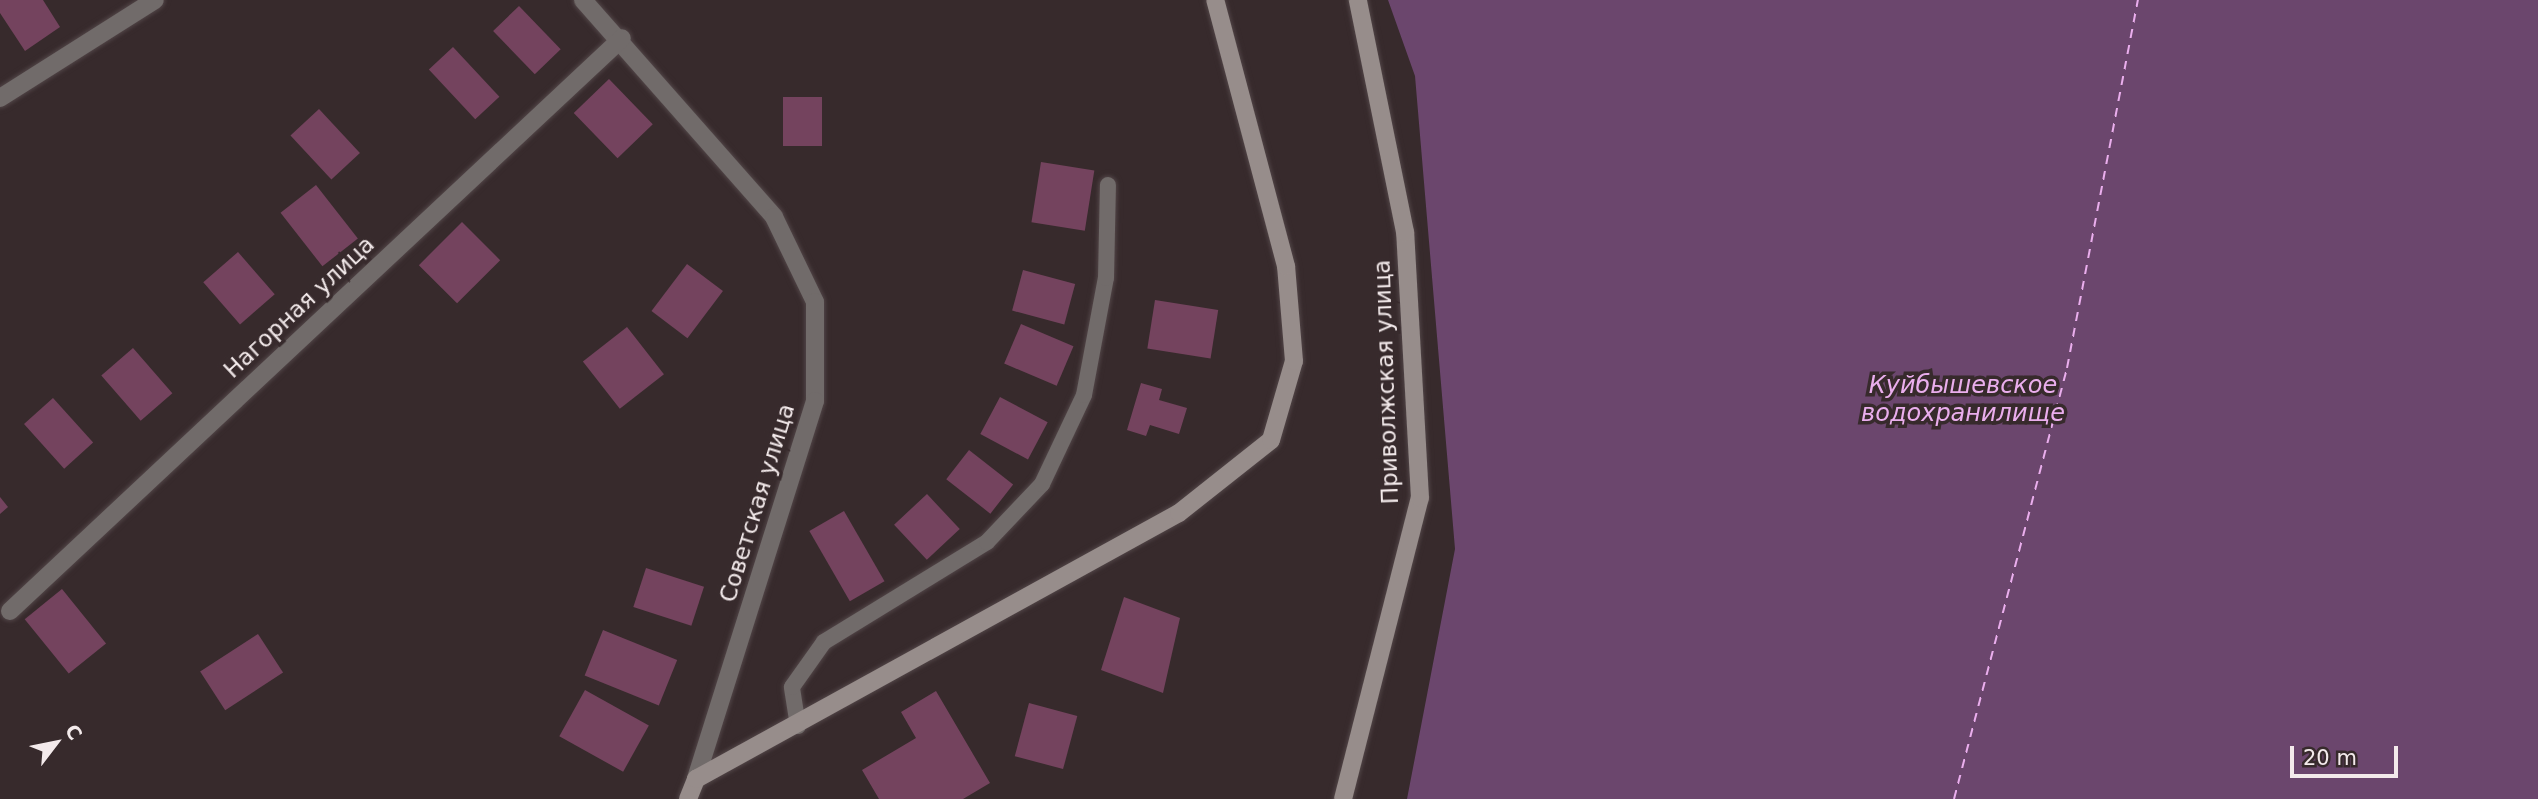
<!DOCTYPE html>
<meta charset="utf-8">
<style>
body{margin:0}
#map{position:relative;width:2538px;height:799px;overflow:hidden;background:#372a2c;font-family:"DejaVu Sans",sans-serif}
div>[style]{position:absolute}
.water>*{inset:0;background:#6b466d}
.ferry>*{height:2px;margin-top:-1px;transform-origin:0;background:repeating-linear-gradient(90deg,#eaaeed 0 9px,transparent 0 16px)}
.building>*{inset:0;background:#74435e;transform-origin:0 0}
.roads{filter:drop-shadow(0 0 2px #514547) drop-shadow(0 0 2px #514547)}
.lane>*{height:16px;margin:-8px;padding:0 8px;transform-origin:8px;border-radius:8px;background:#716b6a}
.street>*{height:18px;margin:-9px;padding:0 9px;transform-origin:9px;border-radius:9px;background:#716b6a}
.secondary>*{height:18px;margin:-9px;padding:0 9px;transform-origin:9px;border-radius:9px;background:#978d8b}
span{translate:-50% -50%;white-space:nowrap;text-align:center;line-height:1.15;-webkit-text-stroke:7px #372a2c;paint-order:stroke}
.street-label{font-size:23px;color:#f3eaeb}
.water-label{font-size:24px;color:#eaaeed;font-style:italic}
.north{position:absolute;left:21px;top:708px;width:70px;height:70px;-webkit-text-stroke:5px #372a2c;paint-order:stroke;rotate:58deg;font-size:19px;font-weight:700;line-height:28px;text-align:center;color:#f3eaeb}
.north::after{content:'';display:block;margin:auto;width:24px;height:32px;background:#f3eaeb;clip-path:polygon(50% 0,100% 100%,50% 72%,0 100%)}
.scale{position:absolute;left:2290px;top:746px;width:108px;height:32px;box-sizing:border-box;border:4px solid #f3eaeb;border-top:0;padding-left:9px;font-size:21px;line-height:24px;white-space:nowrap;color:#f3eaeb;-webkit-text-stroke:5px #372a2c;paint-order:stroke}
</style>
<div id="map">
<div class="water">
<div style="clip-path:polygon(1388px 0,2538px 0,2538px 799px,1407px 799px,1455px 549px,1415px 76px)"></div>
</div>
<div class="ferry">
<div style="left:1954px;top:799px;width:446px;rotate:-75.3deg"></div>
<div style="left:2067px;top:368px;width:375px;rotate:-79.1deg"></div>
</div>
<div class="building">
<div style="clip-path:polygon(0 0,43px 0,60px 27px,25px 51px,0 13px)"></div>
<div style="left:519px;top:6px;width:60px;height:36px;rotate:46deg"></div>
<div style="left:453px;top:47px;width:68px;height:33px;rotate:47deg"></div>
<div style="left:609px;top:79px;width:63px;height:49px;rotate:46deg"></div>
<div style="left:822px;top:97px;width:49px;height:39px;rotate:90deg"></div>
<div style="left:319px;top:109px;width:60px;height:39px;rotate:47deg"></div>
<div style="left:1041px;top:162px;width:54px;height:61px;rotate:9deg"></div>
<div style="left:316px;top:185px;width:68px;height:45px;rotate:52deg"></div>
<div style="left:462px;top:222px;width:54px;height:61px;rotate:45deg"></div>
<div style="left:238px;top:252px;width:56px;height:46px;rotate:49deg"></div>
<div style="left:687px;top:264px;width:45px;height:59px;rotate:37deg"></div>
<div style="left:1023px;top:270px;width:54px;height:42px;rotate:15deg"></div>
<div style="left:1155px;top:300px;width:64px;height:49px;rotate:9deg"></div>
<div style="left:1021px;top:324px;width:57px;height:43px;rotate:23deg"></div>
<div style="left:627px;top:327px;width:60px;height:56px;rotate:52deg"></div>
<div style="left:133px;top:348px;width:60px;height:42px;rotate:49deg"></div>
<div style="clip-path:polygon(1141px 383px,1162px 389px,1159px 400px,1187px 408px,1179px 434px,1150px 425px,1146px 436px,1127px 430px)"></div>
<div style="left:1000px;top:397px;width:54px;height:42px;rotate:28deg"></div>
<div style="left:53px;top:398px;width:60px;height:39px;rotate:48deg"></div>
<div style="left:969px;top:450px;width:56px;height:37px;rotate:38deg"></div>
<div style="left:927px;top:494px;width:48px;height:45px;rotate:47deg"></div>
<div style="clip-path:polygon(0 497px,8px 507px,0 514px)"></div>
<div style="left:844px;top:511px;width:81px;height:40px;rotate:60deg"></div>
<div style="left:646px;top:568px;width:61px;height:41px;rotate:18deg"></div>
<div style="left:62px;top:589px;width:70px;height:48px;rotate:51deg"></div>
<div style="clip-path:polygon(1124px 597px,1180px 618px,1163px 693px,1101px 670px)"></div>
<div style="left:603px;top:630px;width:80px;height:49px;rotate:22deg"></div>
<div style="left:258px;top:634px;width:46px;height:69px;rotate:57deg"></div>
<div style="left:585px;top:690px;width:73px;height:53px;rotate:29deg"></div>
<div style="clip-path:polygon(936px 691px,990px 783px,963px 799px,879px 799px,862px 770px,916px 738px,901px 712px)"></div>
<div style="left:1029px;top:703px;width:50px;height:55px;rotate:15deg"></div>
</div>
<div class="roads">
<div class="lane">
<div style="left:798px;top:726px;width:39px;rotate:-99deg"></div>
<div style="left:792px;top:687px;width:55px;rotate:-54.6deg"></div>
<div style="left:824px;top:642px;width:191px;rotate:-31.5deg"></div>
<div style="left:987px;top:542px;width:80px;rotate:-46.5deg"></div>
<div style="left:1042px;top:484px;width:98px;rotate:-64.7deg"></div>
<div style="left:1084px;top:395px;width:119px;rotate:-79.4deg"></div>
<div style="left:1106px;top:278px;width:93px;rotate:-88.8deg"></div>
</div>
<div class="street">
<div style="left:583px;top:0;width:289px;rotate:48.6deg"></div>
<div style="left:774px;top:217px;width:94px;rotate:64.2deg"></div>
<div style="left:815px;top:302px;width:99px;rotate:90deg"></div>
<div style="left:815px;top:401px;width:396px;rotate:107.5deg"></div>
<div style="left:0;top:98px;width:183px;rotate:-32.3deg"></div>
<div style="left:10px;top:611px;width:838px;rotate:-43.11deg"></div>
</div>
<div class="secondary">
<div style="left:688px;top:799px;width:22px;rotate:-68deg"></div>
<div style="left:696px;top:779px;width:551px;rotate:-28.84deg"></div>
<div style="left:1179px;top:513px;width:117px;rotate:-38.4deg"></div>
<div style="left:1271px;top:440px;width:82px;rotate:-73.8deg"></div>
<div style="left:1294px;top:361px;width:95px;rotate:-94.8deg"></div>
<div style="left:1286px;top:266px;width:275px;rotate:-104.9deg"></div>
<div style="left:1343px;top:799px;width:311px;rotate:-75.7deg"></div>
<div style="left:1420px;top:498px;width:266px;rotate:-93.2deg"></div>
<div style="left:1405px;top:232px;width:237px;rotate:-101.5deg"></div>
</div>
</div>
<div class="street-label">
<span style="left:299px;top:307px;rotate:-43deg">Нагорная улица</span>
<span style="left:1386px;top:382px;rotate:-92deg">Приволжская улица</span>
<span style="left:757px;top:503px;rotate:-73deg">Советская улица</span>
</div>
<div class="water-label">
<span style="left:1963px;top:400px">Куйбышевское<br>водохранилище</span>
</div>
<div class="north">С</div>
<div class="scale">20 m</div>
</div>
